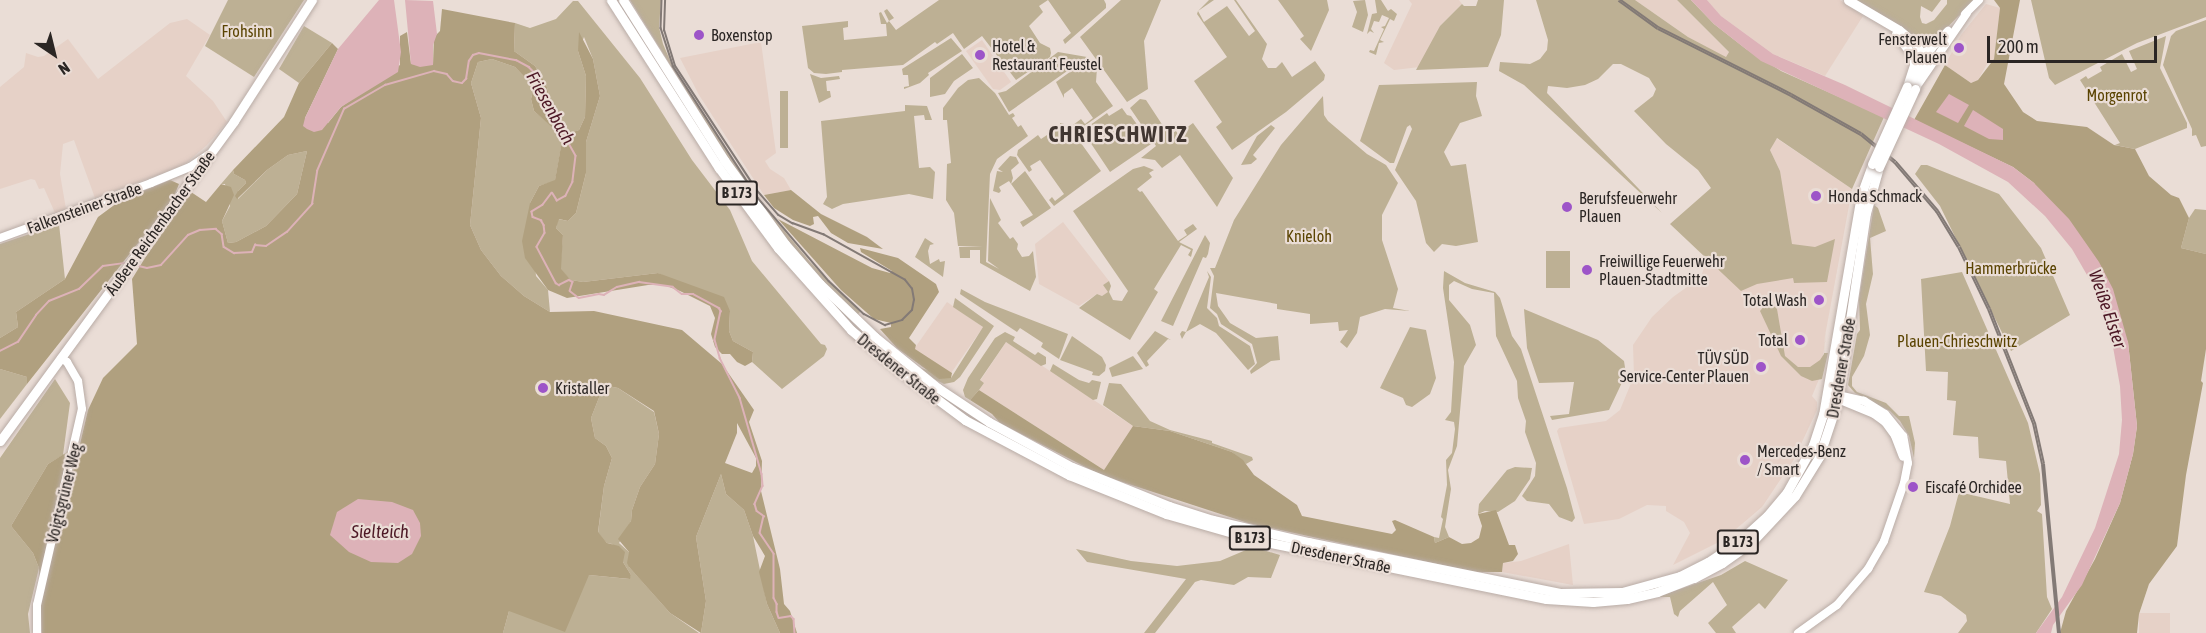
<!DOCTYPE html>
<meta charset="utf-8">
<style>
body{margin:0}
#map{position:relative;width:2206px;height:633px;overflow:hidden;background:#eaddd6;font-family:"Asap Condensed",sans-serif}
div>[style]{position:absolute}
.built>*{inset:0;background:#e6d1c7;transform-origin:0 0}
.green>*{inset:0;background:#bdb094;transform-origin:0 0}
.forest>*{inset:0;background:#b0a07f}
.water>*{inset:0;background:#ddb2b8}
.stream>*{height:1.5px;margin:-0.75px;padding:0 0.75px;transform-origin:0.75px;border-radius:0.75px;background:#ddb2b8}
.roads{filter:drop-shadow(0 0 2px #b9aca6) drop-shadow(0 0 2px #b9aca6)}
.tertiary>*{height:8px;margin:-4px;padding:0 4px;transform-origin:4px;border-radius:4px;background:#fff}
.secondary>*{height:8px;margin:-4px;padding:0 4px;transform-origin:4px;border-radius:4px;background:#fff}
.primary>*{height:9px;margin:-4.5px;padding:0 4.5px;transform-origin:4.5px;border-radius:4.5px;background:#fff}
.tram>*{height:1.5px;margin:-0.75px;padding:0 0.75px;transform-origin:0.75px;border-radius:0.75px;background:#837a76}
.rail>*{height:4px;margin-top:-2px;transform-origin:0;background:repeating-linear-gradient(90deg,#eaddd6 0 4.5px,#837a76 0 9px);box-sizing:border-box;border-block:2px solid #837a76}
.bridges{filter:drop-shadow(0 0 2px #b9aca6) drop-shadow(0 0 2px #b9aca6)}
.primary-bridge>*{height:9px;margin:-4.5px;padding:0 4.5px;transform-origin:4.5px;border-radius:4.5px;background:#fff}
.dots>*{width:16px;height:16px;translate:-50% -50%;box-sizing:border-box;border:3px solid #eaddd6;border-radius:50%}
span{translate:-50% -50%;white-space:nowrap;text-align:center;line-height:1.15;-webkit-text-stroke:4.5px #eaddd6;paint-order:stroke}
.shield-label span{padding:2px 4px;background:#eaddd6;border:2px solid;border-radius:4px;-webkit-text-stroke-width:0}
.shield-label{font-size:15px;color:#2b2624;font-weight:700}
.park-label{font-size:16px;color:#5a4301}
.poi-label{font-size:16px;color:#2b2624}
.left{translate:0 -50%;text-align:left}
.right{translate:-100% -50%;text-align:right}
.street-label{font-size:16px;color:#2b2624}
.water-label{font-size:18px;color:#4d1825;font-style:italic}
.district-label{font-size:22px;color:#413631;font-weight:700;letter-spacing:1.5px}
.north{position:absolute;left:24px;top:24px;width:60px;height:60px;-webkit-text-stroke:4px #eaddd6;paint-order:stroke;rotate:145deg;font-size:16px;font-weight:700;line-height:24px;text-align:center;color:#2b2624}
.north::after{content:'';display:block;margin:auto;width:21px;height:27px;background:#2b2624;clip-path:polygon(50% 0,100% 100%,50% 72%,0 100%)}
.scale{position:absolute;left:1987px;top:36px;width:170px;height:27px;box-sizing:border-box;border:3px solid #2b2624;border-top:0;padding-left:8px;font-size:18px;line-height:21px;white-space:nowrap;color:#2b2624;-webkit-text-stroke:4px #eaddd6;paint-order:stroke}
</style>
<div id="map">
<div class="built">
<div style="clip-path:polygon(1409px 0,1459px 0,1462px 4px,1440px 26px,1420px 67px,1394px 70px,1384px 63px,1412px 4px)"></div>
<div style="clip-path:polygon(1635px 0,1677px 0,1729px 52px,1726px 58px,1688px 37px)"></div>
<div style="clip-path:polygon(1707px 0,1840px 0,1863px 16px,1825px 76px,1773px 54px,1721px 16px)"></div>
<div style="clip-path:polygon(1986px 4px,2000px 8px,1994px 59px,1987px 64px,1978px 80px,1971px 83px,1945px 65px,1961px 35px)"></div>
<div style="clip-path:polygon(187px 19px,210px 35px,186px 76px,213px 101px,227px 122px,207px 145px,185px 164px,166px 172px,95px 198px,74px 140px,63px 144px,60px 174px,66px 209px,55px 213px,44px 188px,39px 189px,35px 180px,31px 179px,0 189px,0 87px,24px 67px,26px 53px,38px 57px,44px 56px,68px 39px,98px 79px,170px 23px)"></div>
<div style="clip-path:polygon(982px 40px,1011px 82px,1000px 90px,993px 89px,966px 51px)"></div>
<div style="clip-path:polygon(761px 42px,776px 153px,765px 161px,770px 169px,784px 178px,791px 190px,764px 195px,699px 95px,680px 58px)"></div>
<div style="clip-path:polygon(1776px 138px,1852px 189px,1825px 336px,1822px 372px,1812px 396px,1817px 402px,1817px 410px,1793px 461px,1762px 507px,1723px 540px,1673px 565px,1690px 533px,1684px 522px,1666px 511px,1666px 506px,1647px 505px,1619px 519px,1584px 524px,1557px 431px,1559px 428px,1606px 421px,1620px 410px,1634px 376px,1633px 345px,1652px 317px,1673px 297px,1701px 277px,1707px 258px,1780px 171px,1770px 150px)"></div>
<div style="clip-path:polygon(1063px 222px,1109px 281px,1103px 285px,1109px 292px,1102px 296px,1097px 294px,1079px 306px,1039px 284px,1035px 244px)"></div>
<div style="left:947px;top:302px;width:44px;height:57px;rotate:35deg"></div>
<div style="clip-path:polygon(1006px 342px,1133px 426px,1104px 470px,979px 390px,984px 383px,980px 381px)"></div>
<div style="clip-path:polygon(1569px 544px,1573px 585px,1502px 572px,1503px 563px,1521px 561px)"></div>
<div style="left:2170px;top:613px;width:20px;height:31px;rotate:90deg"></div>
</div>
<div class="green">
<div style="clip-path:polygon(228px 0,304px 0,254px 77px,205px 46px)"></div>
<div style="clip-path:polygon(630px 0,661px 0,659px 27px,663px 44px,675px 72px,767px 210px,810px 262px,860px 312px,858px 314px,871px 326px,833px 292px,785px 239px,741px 179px)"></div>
<div style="clip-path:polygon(939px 0,1104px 0,1106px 4px,1106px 8px,1065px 44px,1063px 40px,1071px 33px,1048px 0,1039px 6px,1043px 12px,1029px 26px,1040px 43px,1050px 48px,1051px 53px,1050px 57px,1016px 80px,982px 36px,964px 49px,953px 33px,937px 44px,935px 42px,903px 65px,842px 70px,842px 72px,826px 74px,814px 73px,808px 68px,802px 26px,848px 21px,848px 27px,843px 28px,844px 40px,887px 36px,886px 24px,881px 24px,879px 13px,881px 12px,887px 23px,889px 21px,884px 11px,887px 9px,894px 18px,889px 21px,896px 30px)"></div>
<div style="clip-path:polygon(1121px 0,1161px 0,1144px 41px,1148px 89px,1127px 102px,1080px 37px)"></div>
<div style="clip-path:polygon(1209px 0,1214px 0,1198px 11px,1204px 22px,1227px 6px,1249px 36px,1255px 31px,1234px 0,1236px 0,1267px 44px,1262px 59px,1268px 68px,1276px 68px,1282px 62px,1292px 77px,1315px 61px,1325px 75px,1324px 80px,1286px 112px,1232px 150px,1216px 127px,1222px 122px,1194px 81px,1227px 57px,1197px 14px,1198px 11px)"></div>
<div style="clip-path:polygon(1278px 0,1327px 0,1329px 10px,1311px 51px,1300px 39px,1304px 36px)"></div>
<div style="clip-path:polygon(1365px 0,1368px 15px,1363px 32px,1352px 27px,1357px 12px,1353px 1px)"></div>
<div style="clip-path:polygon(1375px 0,1381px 0,1388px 11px,1391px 9px,1397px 14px,1394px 21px,1390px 19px,1380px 40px,1384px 42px,1379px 43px,1376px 55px,1369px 52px,1370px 50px,1374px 51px,1384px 29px,1381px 27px,1385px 26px,1389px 18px,1382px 15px,1379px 22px,1374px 21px,1371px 29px,1374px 33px,1370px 31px,1367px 34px,1372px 14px,1377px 13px)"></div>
<div style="clip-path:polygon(1478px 0,1504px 0,1501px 35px,1488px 67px,1416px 70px,1440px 26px,1462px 4px,1464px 6px,1476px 6px)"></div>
<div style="clip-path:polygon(1536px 0,1635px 0,1688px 37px,1726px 57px,1729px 52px,1677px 0,1691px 0,1714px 24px,1746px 49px,1781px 71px,1884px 117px,1852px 189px,1777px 138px,1770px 150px,1780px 171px,1792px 244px,1815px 247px,1835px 239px,1827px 282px,1794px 283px,1793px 278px,1757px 284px,1741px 291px,1670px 224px,1711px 188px,1698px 170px,1666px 144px,1634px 111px,1653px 96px,1656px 89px,1649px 78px,1621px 64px,1613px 64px,1598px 79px,1585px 85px,1567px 88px,1548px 86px,1547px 93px,1662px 213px,1524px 85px,1499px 71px,1500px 62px,1530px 64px,1540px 59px,1547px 50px,1548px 40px)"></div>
<div style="clip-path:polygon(1855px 0,1941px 0,1932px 12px,1921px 6px,1920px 17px,1922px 23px,1926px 24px,1934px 20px,1947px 4px,1947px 0,1974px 0,1936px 39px,1930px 41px,1918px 39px)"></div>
<div style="clip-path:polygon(2031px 0,2206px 0,2206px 17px,2137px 43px,2055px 85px,2049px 78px)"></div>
<div style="clip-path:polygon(573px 1px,578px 1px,640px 78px,692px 160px,730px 210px,752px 261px,821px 344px,825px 345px,827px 349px,824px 356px,782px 389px,752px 362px,753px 352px,733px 341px,729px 331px,730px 311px,658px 273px,583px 282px,571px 280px,560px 269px,563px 235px,556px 228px,558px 219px,568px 221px,576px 213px,586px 173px,586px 142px,600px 96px,593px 59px,584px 37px,578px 51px,586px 76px,585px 117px,579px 130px,563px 136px,555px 181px,539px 186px,530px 203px,536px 276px,548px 290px,550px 312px,524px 296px,501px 276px,481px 250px,470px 225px,481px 118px,471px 83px,478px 62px,492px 59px,515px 67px,534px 87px,531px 99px,534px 111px,553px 127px,556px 120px,546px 84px,535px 66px,514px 51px,515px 23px,530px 28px,556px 19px)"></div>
<div style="clip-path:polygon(2206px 20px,2206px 146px,2201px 147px,2196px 135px,2192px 136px,2192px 129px,2163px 65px,2171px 36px,2176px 31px)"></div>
<div style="clip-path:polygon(304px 26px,332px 43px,299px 83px,279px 69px)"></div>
<div style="clip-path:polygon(2166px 36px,2160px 68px,2187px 123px,2187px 128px,2135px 149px,2115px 145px,2120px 143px,2080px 80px,2086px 76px,2088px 79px,2102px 71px,2100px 67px,2122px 54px,2131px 72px,2137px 69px,2129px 51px)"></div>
<div style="clip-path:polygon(951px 38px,962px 51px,928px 73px,929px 75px,920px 83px,904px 89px,904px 87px,909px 86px,908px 75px,903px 75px,902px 69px)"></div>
<div style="clip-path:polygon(1058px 52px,1087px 57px,1009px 112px,998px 93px,1006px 91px)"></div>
<div style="clip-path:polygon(962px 54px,973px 68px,954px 81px,945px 94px,930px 97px,930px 78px)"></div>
<div style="clip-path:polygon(1088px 59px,1097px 68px,1096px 82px,1113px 106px,1077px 131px,1073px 125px,1081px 119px,1085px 124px,1093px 118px,1072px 88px,1064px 94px,1064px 98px,1056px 82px)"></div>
<div style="clip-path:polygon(810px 74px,821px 78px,839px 76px,840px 79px,826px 81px,827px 91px,830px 91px,831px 97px,819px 103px)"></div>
<div style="clip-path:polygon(979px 78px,995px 93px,1009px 115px,1013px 113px,1015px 116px,1012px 118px,1018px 127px,1021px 125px,1028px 136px,997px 159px,990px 174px,986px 262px,999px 269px,988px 261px,990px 198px,1001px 220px,998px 223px,1010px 239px,1013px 237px,1018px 244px,1017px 249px,1022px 257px,1029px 256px,1033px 251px,1036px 277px,1030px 291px,980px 263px,980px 250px,970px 250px,970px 258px,960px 258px,959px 247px,983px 246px,958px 246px,954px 213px,946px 200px,947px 164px,951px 163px,947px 120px,943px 120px,943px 108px,958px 88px,968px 80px)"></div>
<div style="clip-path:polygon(1477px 82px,1476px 96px,1482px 116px,1460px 123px,1444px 152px,1451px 166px,1466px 164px,1478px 242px,1456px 246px,1442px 244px,1434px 252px,1426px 243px,1416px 201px,1395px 170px,1412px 129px,1410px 125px,1407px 127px,1394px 163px,1390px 163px,1360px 141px,1379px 85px)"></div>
<div style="left:780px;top:91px;width:8px;height:57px"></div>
<div style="clip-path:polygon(1323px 96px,1324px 115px,1328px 121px,1367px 154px,1386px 165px,1398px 183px,1382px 215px,1382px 240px,1398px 289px,1393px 308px,1410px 311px,1385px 309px,1360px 317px,1357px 333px,1347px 348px,1340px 342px,1348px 330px,1339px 331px,1338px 322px,1310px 324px,1310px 314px,1277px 309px,1277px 304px,1216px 293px,1218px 306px,1230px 323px,1256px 338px,1278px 336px,1280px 360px,1271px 361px,1251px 374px,1250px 371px,1257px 363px,1252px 344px,1221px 324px,1217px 314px,1210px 308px,1214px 276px,1210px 268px,1215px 268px,1234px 220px,1281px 145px)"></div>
<div style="clip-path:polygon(1140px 99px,1146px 100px,1169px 135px,1176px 131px,1178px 134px,1193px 123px,1233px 178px,1217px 207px,1180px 155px,1162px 168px,1155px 160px,1141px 158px,1156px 146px,1130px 108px)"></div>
<div style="clip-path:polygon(905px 105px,927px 106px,932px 120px,925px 120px,924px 115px,914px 116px,919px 168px,930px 167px,935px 172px,933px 199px,909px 194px,843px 204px,832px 209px,823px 204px,827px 197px,821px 121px,905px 111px)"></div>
<div style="clip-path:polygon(1122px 108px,1127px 115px,1131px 116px,1151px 144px,1110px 172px,1084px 133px,1081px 135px,1079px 133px,1107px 113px,1109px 116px)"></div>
<div style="clip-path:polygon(1060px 123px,1064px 124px,1062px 128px,1070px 135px,1073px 132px,1101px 171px,1054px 206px,1049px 200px,1052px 197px,1055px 201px,1064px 194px,1040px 160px,1030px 166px,1032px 170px,1029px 172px,1017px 155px,1018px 150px,1038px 135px,1041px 139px,1050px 133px,1049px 128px,1052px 131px,1060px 127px)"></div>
<div style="clip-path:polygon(1271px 125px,1275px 128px,1253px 155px,1257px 159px,1251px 164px,1241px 165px,1257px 136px)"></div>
<div style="clip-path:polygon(307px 151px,297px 194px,266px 226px,236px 242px,228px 243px,222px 221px,230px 206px,225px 184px,221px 184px,233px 170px,234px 174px,245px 180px,246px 183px,238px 191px,238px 199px,267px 170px,288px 155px)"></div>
<div style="clip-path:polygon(1010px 156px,1016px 157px,1019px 163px,1011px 170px,1013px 178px,1011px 184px,1025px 171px,1051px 208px,1023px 227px,1020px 222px,1033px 215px,1009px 181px,999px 187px,1001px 191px,999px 193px,993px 191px,997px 171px,1003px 172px,998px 169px)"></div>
<div style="clip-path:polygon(1921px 165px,1927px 165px,1999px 194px,2041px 248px,2070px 315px,2011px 351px,1940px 206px,1915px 174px)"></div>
<div style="clip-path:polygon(1144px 166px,1154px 170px,1149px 173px,1152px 177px,1137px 189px,1140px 192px,1142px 191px,1178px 241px,1187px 235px,1184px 230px,1193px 224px,1197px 229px,1179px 242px,1193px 249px,1191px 257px,1188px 255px,1191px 250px,1181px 245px,1154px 289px,1158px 292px,1130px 340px,1079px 308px,1097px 294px,1102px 296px,1108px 292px,1103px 285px,1109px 281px,1111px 286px,1109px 292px,1113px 300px,1122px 301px,1128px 291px,1073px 211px,1133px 169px)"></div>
<div style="clip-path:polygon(1874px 205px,1878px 208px,1886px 231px,1870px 238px,1873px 274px,1866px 304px,1870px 335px,1864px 356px,1852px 377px,1852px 386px,1857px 392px,1886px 403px,1899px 416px,1909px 416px,1915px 443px,1914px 458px,1909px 436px,1900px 421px,1890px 411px,1855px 393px,1848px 385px,1857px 334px,1860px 330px,1859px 299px)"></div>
<div style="clip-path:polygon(2195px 209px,2206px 210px,2206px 254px,2181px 248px,2189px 218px)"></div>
<div style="clip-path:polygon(59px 224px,65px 279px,16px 312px,18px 327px,0 338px,0 244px)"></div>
<div style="clip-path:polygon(1205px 235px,1210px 243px,1208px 254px,1206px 258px,1203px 257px,1173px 326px,1161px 321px)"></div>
<div style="clip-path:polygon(925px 238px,934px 244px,930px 245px,928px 251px,930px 264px,939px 259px,940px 262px,945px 261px,943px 277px,915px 257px)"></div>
<div style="left:1546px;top:251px;width:24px;height:37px"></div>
<div style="clip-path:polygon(1207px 271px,1211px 277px,1207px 308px,1217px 318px,1219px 326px,1250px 346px,1255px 364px,1248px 370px,1216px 333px,1200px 324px,1186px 332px,1182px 339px,1180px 334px,1182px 331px,1186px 332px,1209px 277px)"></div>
<div style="clip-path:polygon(1444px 271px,1465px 283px,1495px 292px,1500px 298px,1512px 336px,1521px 349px,1567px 488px,1575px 518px,1572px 522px,1559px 517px,1549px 504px,1527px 501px,1522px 496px,1535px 476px,1536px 463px,1525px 432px,1526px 421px,1518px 398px,1517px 381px,1496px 336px,1494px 293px,1472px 289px,1454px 281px,1449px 285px,1449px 300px,1470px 325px,1476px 345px,1464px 366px,1457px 446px,1448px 470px,1451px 489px,1445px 527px,1449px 537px,1435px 543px,1434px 537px,1439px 538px,1443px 519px,1441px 517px,1447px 485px,1446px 460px,1452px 453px,1455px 429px,1454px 422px,1445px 420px,1451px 412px,1454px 362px,1443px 288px)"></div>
<div style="clip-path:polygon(1962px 272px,2028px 423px,2040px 474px,2041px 505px,2037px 511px,2042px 514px,2047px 597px,2052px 609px,2036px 633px,1958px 633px,1967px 621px,1966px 615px,1941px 596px,1924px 592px,1950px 526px,1959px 492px,2010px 504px,2006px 461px,1979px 458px,1978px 437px,1953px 435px,1956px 401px,1947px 400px,1948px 372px,1926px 371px,1921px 279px)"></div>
<div style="clip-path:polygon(961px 289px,985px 302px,1068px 334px,1059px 359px,1041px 347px,1043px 343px,1020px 328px,1017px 332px,960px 294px)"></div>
<div style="clip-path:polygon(955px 298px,994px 326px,960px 377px,954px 382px,944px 384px,934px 379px,897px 348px,921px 368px,951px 378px,983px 327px,953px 307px)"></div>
<div style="clip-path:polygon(1766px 304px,1772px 304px,1777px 309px,1785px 356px,1798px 367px,1810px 367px,1820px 360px,1824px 354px,1827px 319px,1824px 353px,1828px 353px,1822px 379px,1812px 381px,1801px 376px,1781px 356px,1760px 311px)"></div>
<div style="clip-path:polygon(1524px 309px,1598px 340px,1624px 361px,1626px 374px,1609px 410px,1552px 420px,1550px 416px,1569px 414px,1574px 382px,1539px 383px,1527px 348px)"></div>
<div style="clip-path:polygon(1410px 327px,1426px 330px,1436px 378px,1430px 394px,1412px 407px,1406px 405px,1403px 398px,1380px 388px)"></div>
<div style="clip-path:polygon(1155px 331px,1171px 340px,1168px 339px,1147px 361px,1149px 365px,1146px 367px,1137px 353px)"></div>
<div style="clip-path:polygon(1005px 332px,1015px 337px,1013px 341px,1035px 355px,1038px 352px,1046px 357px,1046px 364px,1041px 366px,1006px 342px,980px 380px,984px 383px,979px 390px,970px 400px,965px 397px,963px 390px,968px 378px,995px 338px)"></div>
<div style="clip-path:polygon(1072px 336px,1102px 357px,1106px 365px,1105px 371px,1099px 376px,1092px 375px,1093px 372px,1060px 360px)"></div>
<div style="clip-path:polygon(1133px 356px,1143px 369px,1112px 377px,1109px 368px)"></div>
<div style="clip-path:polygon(1053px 364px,1079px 380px,1089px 383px,1092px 380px,1101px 382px,1097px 399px,1093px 400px,1050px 371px)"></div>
<div style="clip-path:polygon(0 369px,27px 377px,27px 384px,0 419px)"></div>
<div style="clip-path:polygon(55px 379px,70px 403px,63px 455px,48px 464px,11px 526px,33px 553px,39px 568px,28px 614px,30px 633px,0 633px,0 458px)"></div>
<div style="clip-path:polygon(1109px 383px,1121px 384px,1150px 421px,1170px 430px,1212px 441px,1212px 443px,1252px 457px,1253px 460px,1246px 464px,1232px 452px,1170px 431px,1133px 426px,1103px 405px)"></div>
<div style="clip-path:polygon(608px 386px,618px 388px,654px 412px,659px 434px,655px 464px,640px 487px,632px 510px,631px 521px,619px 543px,629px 552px,629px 567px,639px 578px,670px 613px,699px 633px,503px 633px,509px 611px,589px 575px,629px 579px,631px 575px,612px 544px,607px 543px,598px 533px,604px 486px,612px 458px,606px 446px,595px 438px,591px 418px,602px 390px)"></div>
<div style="clip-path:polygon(1515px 467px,1532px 468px,1530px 479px,1515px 501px,1498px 512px,1485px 511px,1478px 514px,1479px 504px,1507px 470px)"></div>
<div style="clip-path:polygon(721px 474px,726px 494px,744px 510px,753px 536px,767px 604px,780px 633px,701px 633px,706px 601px,696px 537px)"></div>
<div style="clip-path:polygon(1253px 547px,1280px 555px,1271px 578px,1248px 577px,1234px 585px,1201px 580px,1195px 582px,1155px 633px,1144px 633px,1186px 579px,1087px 562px,1076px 549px,1131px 561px,1177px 566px,1220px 561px)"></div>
<div style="clip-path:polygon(1745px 561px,1788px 580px,1765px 609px,1759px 603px,1732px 627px,1736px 633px,1716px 633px,1708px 623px,1727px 605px,1713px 582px,1680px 611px,1678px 617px,1674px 614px,1670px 597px,1657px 597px,1721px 575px)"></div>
</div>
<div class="forest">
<div style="clip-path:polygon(1994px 0,2020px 0,2004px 84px,2023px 112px,2037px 121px,2087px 127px,2114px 145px,2135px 149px,2149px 176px,2171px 195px,2179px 198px,2189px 218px,2181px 248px,2206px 254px,2206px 349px,2201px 381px,2203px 383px,2186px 475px,2177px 546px,2149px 584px,2139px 614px,2137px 633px,2060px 633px,2066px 611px,2095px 559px,2120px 503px,2133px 454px,2137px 426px,2128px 342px,2034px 183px,2013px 167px,1914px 120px,1945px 65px,1971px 83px,1978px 80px,1994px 59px,2000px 8px)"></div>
<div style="clip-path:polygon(evenodd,442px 9px,515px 23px,514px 51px,535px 66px,546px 84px,556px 120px,553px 128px,534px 111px,531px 99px,534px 87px,515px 67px,492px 59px,478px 62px,471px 83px,481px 118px,470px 225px,481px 250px,501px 276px,524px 296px,550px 312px,594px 311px,682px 330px,722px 364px,754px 410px,749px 422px,762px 461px,761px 491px,780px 569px,784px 604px,790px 611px,797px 633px,780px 633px,767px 604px,759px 572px,765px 556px,753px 536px,744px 510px,726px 494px,721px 474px,696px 537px,706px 601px,701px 633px,670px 613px,629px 567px,627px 563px,629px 552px,618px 539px,631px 521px,632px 510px,640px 487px,655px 464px,659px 434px,654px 411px,618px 388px,608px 386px,602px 390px,591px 418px,595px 438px,606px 446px,612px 458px,604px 486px,598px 532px,607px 543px,619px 546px,625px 552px,623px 562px,631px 575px,630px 579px,589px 575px,565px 632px,509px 611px,503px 633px,42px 633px,39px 568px,33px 553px,11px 526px,48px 464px,80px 444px,88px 410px,103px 378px,137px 344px,132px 279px,145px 258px,191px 192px,206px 202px,221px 184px,231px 187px,234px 195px,222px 221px,228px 243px,236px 242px,266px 226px,297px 194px,307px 151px,288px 155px,267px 170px,237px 199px,235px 196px,238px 191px,246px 183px,245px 180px,234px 174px,233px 170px,284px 117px,299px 83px,332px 43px,338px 49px,305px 118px,328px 123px,341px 107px,400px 65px,400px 36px,407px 32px,411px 64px,433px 65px,434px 37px,440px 31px,442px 9px,737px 423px,756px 458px,756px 466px,752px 473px,725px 463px,737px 433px,737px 423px)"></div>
<div style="clip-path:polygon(579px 32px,593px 59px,600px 96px,586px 142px,586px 173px,576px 213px,568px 221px,559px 219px,556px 228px,563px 235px,561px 269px,571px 280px,583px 282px,658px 273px,724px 297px,730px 311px,729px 331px,733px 341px,753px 352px,752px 362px,745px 366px,737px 362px,730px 354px,722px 354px,715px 347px,711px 334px,715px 318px,710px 306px,680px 291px,664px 285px,648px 285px,567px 298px,548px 290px,525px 258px,522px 241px,530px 203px,539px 186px,555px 180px,563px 135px,579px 130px,585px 117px,586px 76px,578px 51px)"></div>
<div style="clip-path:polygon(170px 180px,179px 184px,173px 199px,27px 384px,27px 377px,0 369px,0 338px,18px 327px,16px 312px,65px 279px,98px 217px,121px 200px)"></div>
<div style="clip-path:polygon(791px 190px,821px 214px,867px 237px,883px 249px,848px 243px,831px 233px,818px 216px,813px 217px,814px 224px,810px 226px,793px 220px,774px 208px,764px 195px)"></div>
<div style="clip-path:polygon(778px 219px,872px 268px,890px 273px,892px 271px,861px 252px,860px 248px,898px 258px,936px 284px,939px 292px,909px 338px,916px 345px,915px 349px,952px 373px,951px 378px,939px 379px,897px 348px,880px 329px,891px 327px,891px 323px,874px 319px,841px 290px)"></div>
<div style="clip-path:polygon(979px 390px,1104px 470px,1133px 426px,1170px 431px,1232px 452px,1243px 460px,1254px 475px,1297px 505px,1302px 516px,1392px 534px,1396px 530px,1392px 521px,1395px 520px,1434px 537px,1435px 543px,1449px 537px,1462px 544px,1471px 543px,1479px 538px,1482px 526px,1478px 514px,1496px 510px,1509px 545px,1515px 545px,1518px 554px,1513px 561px,1503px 563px,1502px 572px,1474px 572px,1248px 523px,1101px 475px,1000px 423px,992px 414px,970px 400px)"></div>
</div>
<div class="water">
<div style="clip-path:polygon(379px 0,394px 0,401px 52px,398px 72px,341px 107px,322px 130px,314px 132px,307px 129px,303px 126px,305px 118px,338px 49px)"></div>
<div style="clip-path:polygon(405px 0,433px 1px,437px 34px,433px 45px,433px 65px,420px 67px,411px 64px)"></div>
<div style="clip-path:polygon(1691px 0,1707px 0,1721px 16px,1773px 54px,1845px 85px,2013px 167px,2034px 183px,2069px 219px,2099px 262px,2113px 289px,2128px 342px,2137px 426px,2133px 454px,2120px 503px,2082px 585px,2053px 625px,2051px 633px,2036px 633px,2062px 597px,2095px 528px,2119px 454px,2122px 420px,2120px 386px,2113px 347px,2098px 294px,2072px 249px,2045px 216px,2008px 182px,1939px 144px,1761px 61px,1714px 24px)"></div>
<div style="clip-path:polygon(1949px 94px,1969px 105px,1958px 123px,1936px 112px)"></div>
<div style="clip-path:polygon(1973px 110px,2003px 129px,2003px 140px,1989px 139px,1964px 126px)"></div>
<div style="clip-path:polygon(358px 499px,392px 502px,413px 510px,420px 523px,421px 536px,412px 554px,398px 563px,371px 562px,349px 552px,330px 535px,337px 512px)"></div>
</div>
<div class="stream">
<div style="left:139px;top:266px;width:8px;rotate:14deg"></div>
<div style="left:147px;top:268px;width:14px;rotate:-12deg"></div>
<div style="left:161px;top:265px;width:40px;rotate:-48deg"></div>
<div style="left:188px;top:235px;width:13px;rotate:-23deg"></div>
<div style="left:200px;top:230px;width:16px;rotate:-4deg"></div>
<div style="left:216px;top:229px;width:8px;rotate:40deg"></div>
<div style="left:222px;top:234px;width:13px;rotate:81deg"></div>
<div style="left:224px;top:247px;width:12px;rotate:31deg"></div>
<div style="left:234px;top:253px;width:18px;rotate:-3deg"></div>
<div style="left:252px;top:252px;width:8px;rotate:-67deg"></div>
<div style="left:255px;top:245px;width:11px;rotate:5deg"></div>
<div style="left:266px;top:246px;width:25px;rotate:-34deg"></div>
<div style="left:287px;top:232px;width:38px;rotate:-48deg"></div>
<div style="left:312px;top:204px;width:33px;rotate:-81deg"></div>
<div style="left:317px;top:171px;width:68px;rotate:-66.5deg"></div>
<div style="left:344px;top:109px;width:48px;rotate:-30.3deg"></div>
<div style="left:385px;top:85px;width:51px;rotate:-15.9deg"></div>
<div style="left:434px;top:71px;width:13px;rotate:13deg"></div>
<div style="left:447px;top:74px;width:9px;rotate:49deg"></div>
<div style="left:453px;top:81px;width:9px;rotate:13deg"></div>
<div style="left:462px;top:83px;width:6px;rotate:-45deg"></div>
<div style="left:466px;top:79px;width:18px;rotate:-81deg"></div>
<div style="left:469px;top:61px;width:7px;rotate:-56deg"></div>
<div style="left:473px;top:55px;width:6px;rotate:-18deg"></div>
<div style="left:479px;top:53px;width:38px;rotate:11deg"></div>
<div style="left:516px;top:60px;width:15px;rotate:28deg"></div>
<div style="left:529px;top:67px;width:8px;rotate:45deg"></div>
<div style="left:535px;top:73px;width:43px;rotate:67deg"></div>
<div style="left:552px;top:113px;width:49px;rotate:60.8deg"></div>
<div style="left:576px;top:156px;width:26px;rotate:97deg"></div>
<div style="left:573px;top:182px;width:16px;rotate:117deg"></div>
<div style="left:566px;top:196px;width:10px;rotate:151deg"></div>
<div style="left:557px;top:201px;width:9px;rotate:-122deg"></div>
<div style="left:552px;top:193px;width:15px;rotate:127deg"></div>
<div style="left:543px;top:205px;width:13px;rotate:148deg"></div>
<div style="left:532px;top:212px;width:5px;rotate:79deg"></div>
<div style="left:533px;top:217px;width:9px;rotate:21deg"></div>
<div style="left:541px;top:220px;width:6px;rotate:59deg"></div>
<div style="left:544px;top:225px;width:8px;rotate:83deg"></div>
<div style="left:545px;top:233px;width:16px;rotate:120deg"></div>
<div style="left:537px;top:247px;width:41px;rotate:62.2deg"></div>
<div style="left:556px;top:283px;width:4px;rotate:34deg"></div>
<div style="left:559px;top:285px;width:11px;rotate:-27deg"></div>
<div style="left:569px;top:280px;width:4px;rotate:27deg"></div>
<div style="left:573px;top:282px;width:9px;rotate:108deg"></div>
<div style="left:570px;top:291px;width:11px;rotate:38deg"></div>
<div style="left:579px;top:298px;width:20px;rotate:-11deg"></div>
<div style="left:599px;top:294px;width:5px;rotate:11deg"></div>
<div style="left:604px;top:295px;width:15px;rotate:-32deg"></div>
<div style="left:617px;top:287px;width:23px;rotate:-13deg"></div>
<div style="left:639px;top:282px;width:34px;rotate:8deg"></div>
<div style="left:673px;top:287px;width:11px;rotate:38deg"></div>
<div style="left:682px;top:294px;width:11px"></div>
<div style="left:693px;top:294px;width:30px;rotate:28deg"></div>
<div style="left:719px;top:308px;width:4px;rotate:56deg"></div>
<div style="left:721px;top:311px;width:30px;rotate:102deg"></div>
<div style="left:715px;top:340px;width:19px;rotate:74deg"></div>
<div style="left:720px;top:358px;width:45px;rotate:63.4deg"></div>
<div style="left:740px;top:398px;width:79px;rotate:73.9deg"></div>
<div style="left:762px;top:474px;width:12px;rotate:85deg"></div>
<div style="left:763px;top:486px;width:20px;rotate:114deg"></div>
<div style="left:755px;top:504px;width:7px;rotate:74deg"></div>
<div style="left:757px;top:511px;width:9px;rotate:36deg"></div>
<div style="left:764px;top:516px;width:17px;rotate:103deg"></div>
<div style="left:760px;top:533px;width:25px;rotate:56deg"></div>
<div style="left:774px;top:554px;width:44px;rotate:90deg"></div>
<div style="left:774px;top:598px;width:7px;rotate:63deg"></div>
<div style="left:777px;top:604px;width:8px;rotate:90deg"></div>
<div style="left:777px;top:612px;width:6px;rotate:72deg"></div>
<div style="left:779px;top:618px;width:12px;rotate:-9deg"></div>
<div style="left:791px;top:616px;width:4px;rotate:45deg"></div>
<div style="left:794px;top:619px;width:14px;rotate:86deg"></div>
<div style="left:0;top:351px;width:20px;rotate:-27deg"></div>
<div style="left:18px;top:342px;width:32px;rotate:-56deg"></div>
<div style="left:36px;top:315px;width:19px;rotate:-47deg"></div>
<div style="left:49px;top:301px;width:32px;rotate:-22deg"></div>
<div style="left:79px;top:289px;width:33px;rotate:-44deg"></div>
<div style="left:103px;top:266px;width:22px;rotate:-8deg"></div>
</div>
<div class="roads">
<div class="tertiary">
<div style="left:1965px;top:14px;width:20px;rotate:-45deg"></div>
<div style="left:1916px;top:56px;width:17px;rotate:-25deg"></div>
<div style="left:1931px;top:49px;width:25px;rotate:-47deg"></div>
<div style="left:1919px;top:83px;width:85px;rotate:-55.6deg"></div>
<div style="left:37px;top:633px;width:28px;rotate:-90deg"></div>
<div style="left:37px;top:605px;width:201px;rotate:-77.1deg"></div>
<div style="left:82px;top:409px;width:28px;rotate:-98deg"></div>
<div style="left:78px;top:381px;width:22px;rotate:-120deg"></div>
<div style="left:67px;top:362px;width:7px;rotate:-146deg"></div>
</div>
<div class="secondary">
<div style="left:0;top:238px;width:161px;rotate:-20deg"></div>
<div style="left:151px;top:183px;width:42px;rotate:-22.3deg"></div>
<div style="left:190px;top:167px;width:22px;rotate:-34deg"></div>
<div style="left:1833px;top:397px;width:44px;rotate:22.5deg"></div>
<div style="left:1874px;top:414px;width:14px;rotate:36deg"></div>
<div style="left:1885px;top:422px;width:17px;rotate:54deg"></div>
<div style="left:1895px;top:436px;width:22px;rotate:69deg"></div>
<div style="left:1798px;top:633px;width:48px;rotate:-35.7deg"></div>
<div style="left:1837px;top:605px;width:48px;rotate:-49.3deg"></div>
<div style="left:1868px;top:569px;width:32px;rotate:-60deg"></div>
<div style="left:1884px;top:541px;width:61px;rotate:-71deg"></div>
<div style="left:1904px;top:483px;width:20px;rotate:-79deg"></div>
<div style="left:1908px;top:463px;width:27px;rotate:-100deg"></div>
<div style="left:1903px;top:436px;width:28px;rotate:-129deg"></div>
<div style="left:1885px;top:414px;width:25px;rotate:-148deg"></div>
<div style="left:1864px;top:401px;width:37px;rotate:-167deg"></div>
</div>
<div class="primary">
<div style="left:611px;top:0;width:200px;rotate:57.3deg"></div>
<div style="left:719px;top:168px;width:99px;rotate:53.6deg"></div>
<div style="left:778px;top:248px;width:110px;rotate:48.3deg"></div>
<div style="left:851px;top:330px;width:67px;rotate:40.1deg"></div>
<div style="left:902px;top:373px;width:79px;rotate:36.7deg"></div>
<div style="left:965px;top:420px;width:118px;rotate:27.9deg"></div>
<div style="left:1069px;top:475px;width:105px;rotate:21.9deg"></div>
<div style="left:1166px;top:514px;width:99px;rotate:15.9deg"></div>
<div style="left:1261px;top:541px;width:291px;rotate:11.5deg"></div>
<div style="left:1546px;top:599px;width:47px;rotate:3.7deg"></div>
<div style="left:1593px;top:602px;width:34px;rotate:-5deg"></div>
<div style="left:1627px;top:599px;width:31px;rotate:-13deg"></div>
<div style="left:1657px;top:592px;width:40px;rotate:-21deg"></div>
<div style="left:1694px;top:578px;width:32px;rotate:-28deg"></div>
<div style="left:1722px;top:563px;width:35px;rotate:-35deg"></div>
<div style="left:1751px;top:543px;width:64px;rotate:-46.9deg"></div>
<div style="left:1795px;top:496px;width:46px;rotate:-58.4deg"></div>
<div style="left:1819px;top:457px;width:60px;rotate:-71.6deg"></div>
<div style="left:1838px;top:400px;width:189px;rotate:-81.5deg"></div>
<div style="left:1866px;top:213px;width:48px;rotate:-74.2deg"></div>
<div style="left:623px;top:0;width:189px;rotate:57.7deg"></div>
<div style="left:724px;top:160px;width:104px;rotate:54deg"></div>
<div style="left:785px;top:244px;width:53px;rotate:48.8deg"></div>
<div style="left:820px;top:284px;width:76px;rotate:43.9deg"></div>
<div style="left:875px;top:337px;width:81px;rotate:39deg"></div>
<div style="left:938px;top:388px;width:61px;rotate:33.7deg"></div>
<div style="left:989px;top:422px;width:94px;rotate:28.5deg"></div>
<div style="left:1072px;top:467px;width:105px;rotate:21.9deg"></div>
<div style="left:1169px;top:506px;width:46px;rotate:17.7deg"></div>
<div style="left:1213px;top:520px;width:98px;rotate:13deg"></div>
<div style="left:1308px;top:542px;width:257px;rotate:11.4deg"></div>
<div style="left:1560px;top:593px;width:62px;rotate:-0.9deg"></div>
<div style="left:1622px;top:592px;width:60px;rotate:-15.4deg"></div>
<div style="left:1680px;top:576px;width:31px;rotate:-27deg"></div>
<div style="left:1708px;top:562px;width:36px;rotate:-34deg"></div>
<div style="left:1738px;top:542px;width:39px;rotate:-42deg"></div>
<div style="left:1767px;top:516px;width:31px;rotate:-50deg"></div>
<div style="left:1787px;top:492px;width:54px;rotate:-61deg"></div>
<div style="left:1813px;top:445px;width:32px;rotate:-72deg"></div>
<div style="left:1823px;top:415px;width:223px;rotate:-80.2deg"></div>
<div style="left:1861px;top:195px;width:33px;rotate:-70deg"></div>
<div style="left:1848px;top:0;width:59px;rotate:30.5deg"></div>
<div style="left:1899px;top:30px;width:23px;rotate:40deg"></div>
<div style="left:1917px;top:45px;width:16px;rotate:68deg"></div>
<div style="left:1923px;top:60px;width:30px;rotate:105deg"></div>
<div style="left:1896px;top:34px;width:29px;rotate:52deg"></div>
<div style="left:1914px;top:57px;width:8px;rotate:90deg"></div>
<div style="left:1914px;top:65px;width:22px;rotate:108deg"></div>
<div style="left:0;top:441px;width:396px;rotate:-53.8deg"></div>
<div style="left:234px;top:121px;width:144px;rotate:-57.2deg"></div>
</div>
</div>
<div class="tram">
<div style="left:662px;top:0;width:28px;rotate:92deg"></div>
<div style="left:661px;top:28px;width:40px;rotate:72deg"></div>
<div style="left:673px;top:66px;width:157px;rotate:57.2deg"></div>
<div style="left:758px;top:198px;width:109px;rotate:49.5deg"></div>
<div style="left:829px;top:281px;width:48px;rotate:43.3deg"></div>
<div style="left:864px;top:314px;width:24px;rotate:28deg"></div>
<div style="left:885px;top:325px;width:18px;rotate:-16deg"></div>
<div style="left:902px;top:320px;width:14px;rotate:-45deg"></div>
<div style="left:912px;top:310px;width:10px;rotate:-79deg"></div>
<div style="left:914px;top:300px;width:11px;rotate:-100deg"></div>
<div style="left:912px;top:289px;width:11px;rotate:-128deg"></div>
<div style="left:905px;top:280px;width:93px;rotate:-150.9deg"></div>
<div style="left:824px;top:235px;width:33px;rotate:-160deg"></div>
<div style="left:793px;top:224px;width:17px;rotate:-149deg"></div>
<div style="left:778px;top:215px;width:32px;rotate:-131deg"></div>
<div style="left:757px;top:191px;width:149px;rotate:-123.3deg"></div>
<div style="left:675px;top:66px;width:37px;rotate:-107deg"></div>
<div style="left:664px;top:31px;width:31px;rotate:-88deg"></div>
</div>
<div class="rail">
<div style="left:1619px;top:0;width:48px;rotate:35.7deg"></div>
<div style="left:1658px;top:28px;width:149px;rotate:26.7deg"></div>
<div style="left:1791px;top:95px;width:80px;rotate:29.1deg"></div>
<div style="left:1861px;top:134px;width:44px;rotate:39.5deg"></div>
<div style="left:1895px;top:162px;width:65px;rotate:49.4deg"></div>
<div style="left:1937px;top:211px;width:42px;rotate:58.6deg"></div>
<div style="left:1959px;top:247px;width:69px;rotate:64.2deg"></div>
<div style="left:1989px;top:309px;width:123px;rotate:68.5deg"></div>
<div style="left:2034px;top:423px;width:42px;rotate:77.6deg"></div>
<div style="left:2043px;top:464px;width:170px;rotate:84.6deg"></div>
</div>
<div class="bridges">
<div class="primary-bridge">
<div style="left:1872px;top:164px;width:85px;rotate:-65.8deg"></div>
<div style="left:1879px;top:167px;width:86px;rotate:-65.2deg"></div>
</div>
</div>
<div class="dots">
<div style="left:699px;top:35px;background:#9d54c8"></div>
<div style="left:1959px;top:48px;background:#9d54c8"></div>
<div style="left:980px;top:55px;background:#9d54c8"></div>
<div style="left:1816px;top:196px;background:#9d54c8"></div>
<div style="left:1567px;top:207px;background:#9d54c8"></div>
<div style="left:1587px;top:270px;background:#9d54c8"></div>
<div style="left:1819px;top:300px;background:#9d54c8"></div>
<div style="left:1800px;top:340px;background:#9d54c8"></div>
<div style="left:1761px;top:367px;background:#9d54c8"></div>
<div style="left:543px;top:388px;background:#9d54c8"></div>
<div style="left:1745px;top:460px;background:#9d54c8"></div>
<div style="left:1913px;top:487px;background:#9d54c8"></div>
</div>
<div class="shield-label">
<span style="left:737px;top:193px">B 173</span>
<span style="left:1250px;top:538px">B 173</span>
<span style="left:1738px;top:542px">B 173</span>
</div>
<div class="park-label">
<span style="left:247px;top:31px">Frohsinn</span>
<span style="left:2117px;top:95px">Morgenrot</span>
<span style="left:1309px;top:236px">Knieloh</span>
<span style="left:2011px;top:268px">Hammerbrücke</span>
<span style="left:1957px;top:341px">Plauen-Chrieschwitz</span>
</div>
<div class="poi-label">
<span class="left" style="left:711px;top:35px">Boxenstop</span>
<span class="right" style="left:1947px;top:48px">Fensterwelt<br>Plauen</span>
<span class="left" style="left:992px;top:55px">Hotel &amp;<br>Restaurant Feustel</span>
<span class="left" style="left:1828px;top:196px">Honda Schmack</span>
<span class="left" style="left:1579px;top:207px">Berufsfeuerwehr<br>Plauen</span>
<span class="left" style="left:1599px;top:270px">Freiwillige Feuerwehr<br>Plauen-Stadtmitte</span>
<span class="right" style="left:1807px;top:300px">Total Wash</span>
<span class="right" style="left:1788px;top:340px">Total</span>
<span class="right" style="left:1749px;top:367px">TÜV SÜD<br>Service-Center Plauen</span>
<span class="left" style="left:555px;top:388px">Kristaller</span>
<span class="left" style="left:1757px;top:460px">Mercedes-Benz<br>/ Smart</span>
<span class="left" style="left:1925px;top:487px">Eiscafé Orchidee</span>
</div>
<div class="street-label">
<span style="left:84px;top:208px;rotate:-20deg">Falkensteiner Straße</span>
<span style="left:160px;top:223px;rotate:-54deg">Äußere Reichenbacher Straße</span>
<span style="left:1841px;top:368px;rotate:-80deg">Dresdener Straße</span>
<span style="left:899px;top:369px;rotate:39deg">Dresdener Straße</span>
<span style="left:64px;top:493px;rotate:-76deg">Voigtsgrüner Weg</span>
<span style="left:1341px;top:557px;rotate:12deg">Dresdener Straße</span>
</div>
<div class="water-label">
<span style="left:550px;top:108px;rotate:61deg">Friesenbach</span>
<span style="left:2107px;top:309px;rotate:71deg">Weiße Elster</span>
<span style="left:380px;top:532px">Sielteich</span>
</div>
<div class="district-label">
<span style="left:1118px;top:135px">CHRIESCHWITZ</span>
</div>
<div class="north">N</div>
<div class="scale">200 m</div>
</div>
